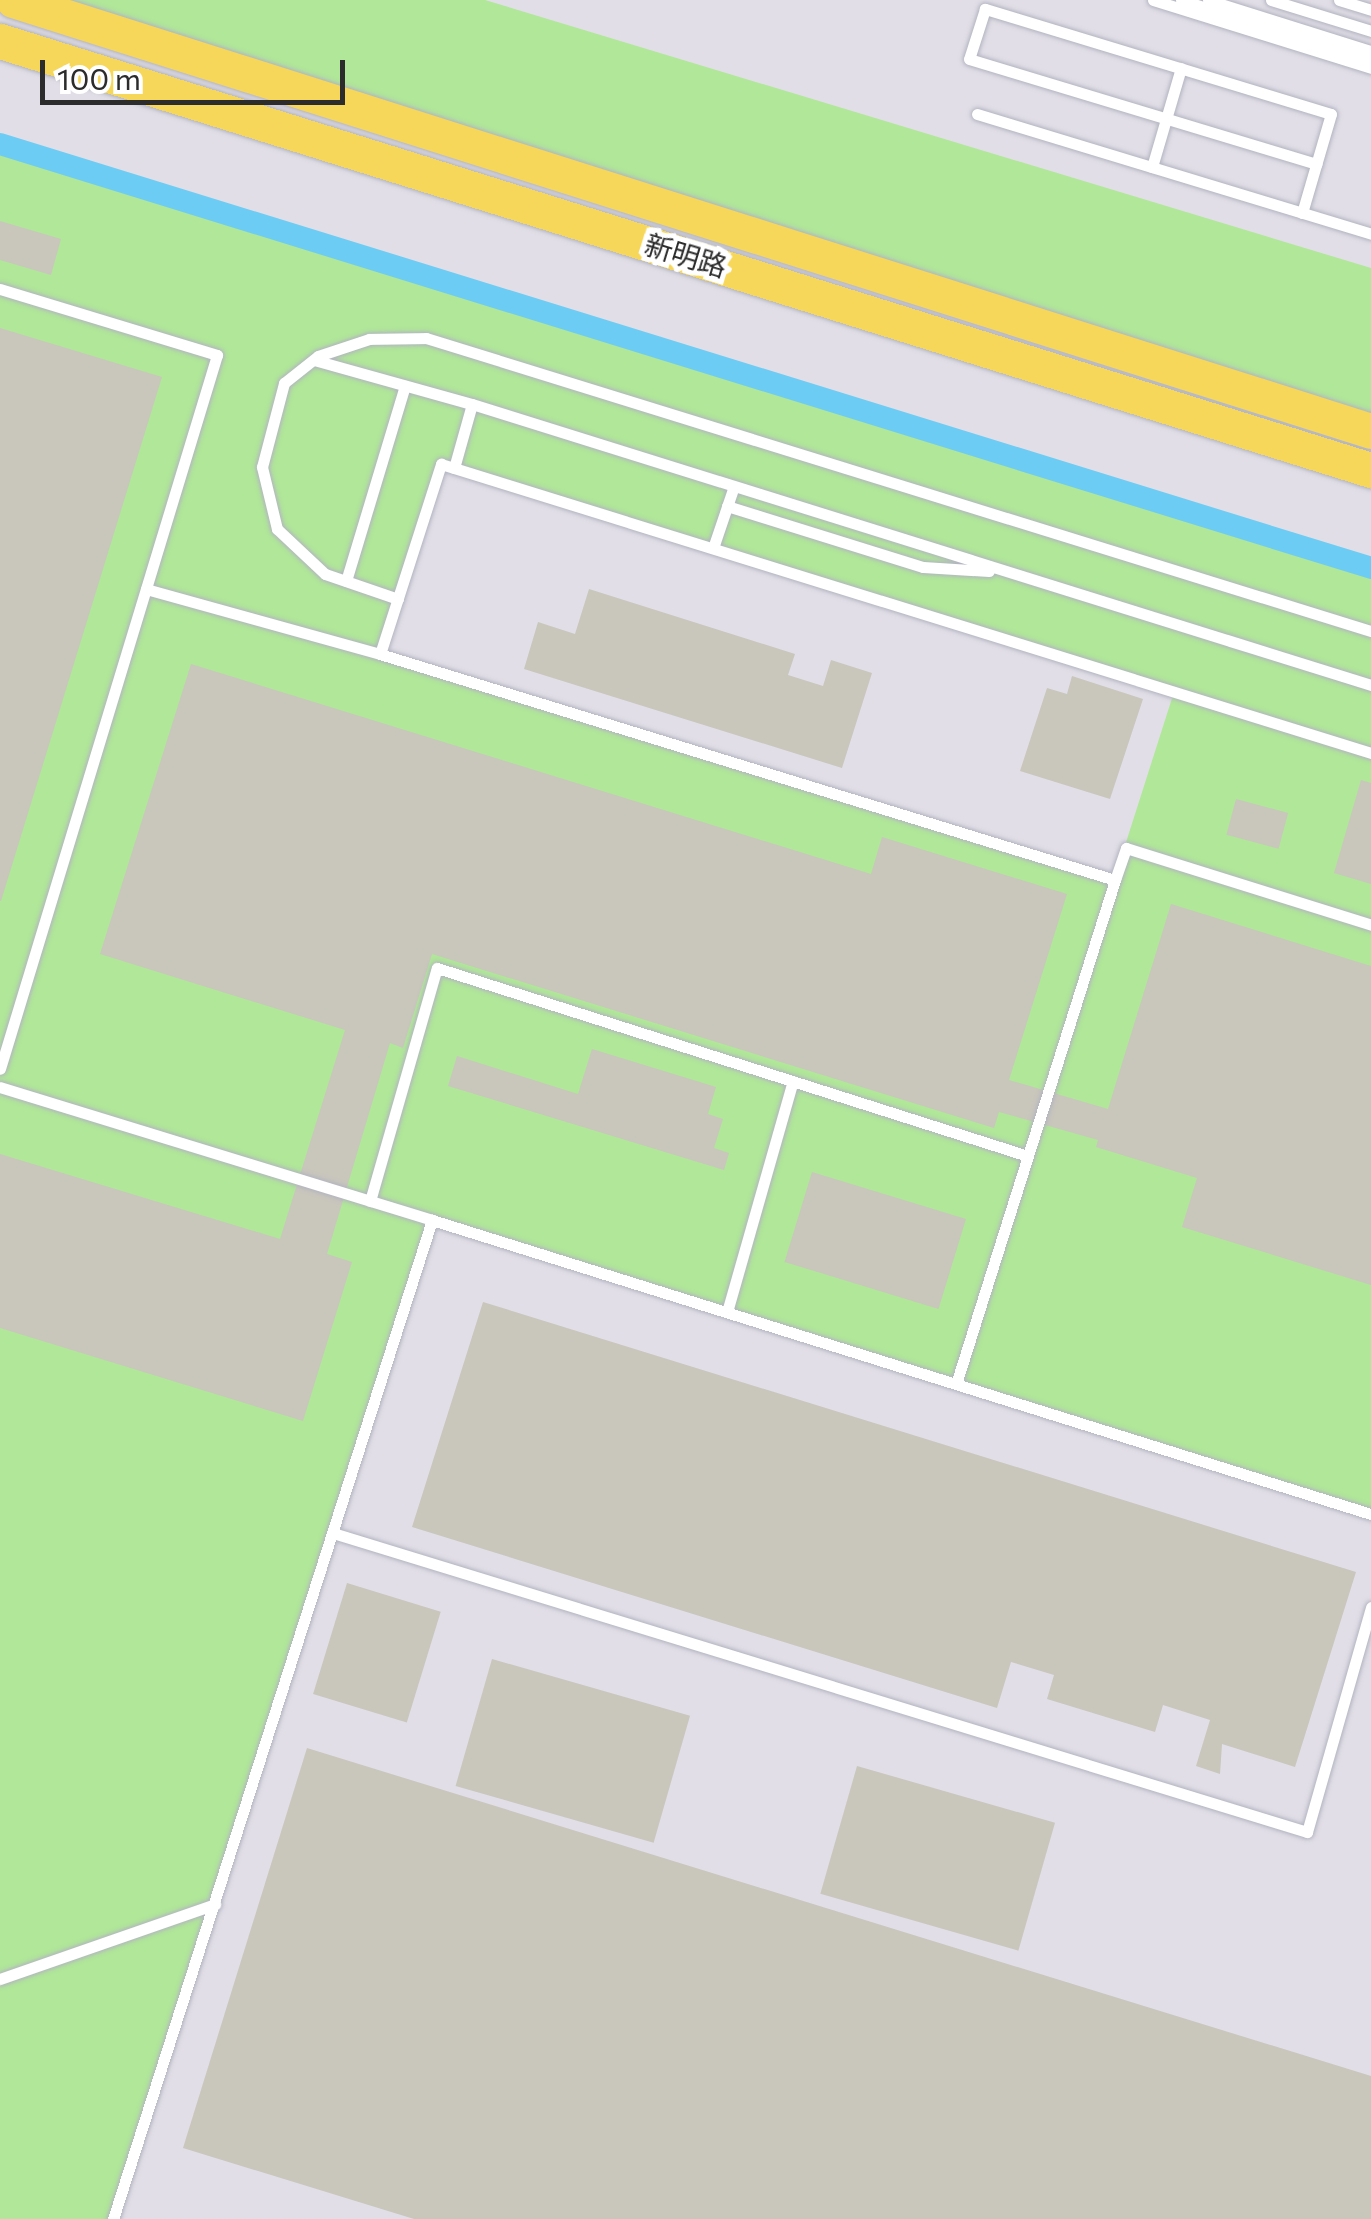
<!DOCTYPE html>
<meta charset="utf-8">
<style>
body{margin:0}
#map{position:relative;width:1371px;height:2219px;overflow:hidden;background:#eee8de;font-family:Commissioner,"Noto Sans SC",sans-serif}
div>[style]{position:absolute}
.industrial>*{inset:0;background:#e1dee7;transform-origin:0 0}
.green>*{inset:0;background:#b0e798}
.canal>*{height:22px;margin:-11px;padding:0 11px;transform-origin:11px;border-radius:11px;background:#6dccf4}
.building>*{inset:0;background:#c9c6bc;transform-origin:0 0}
.roads{filter:drop-shadow(0 0 2px #b2b4c0) drop-shadow(0 0 2px #b2b4c0)}
.lane>*{height:11px;margin:-5.5px;padding:0 5.5px;transform-origin:5.5px;border-radius:5.5px;background:#fff}
.primary>*{height:35px;margin:-17.5px;padding:0 17.5px;transform-origin:17.5px;border-radius:17.5px;background:#f7d75a}
span{translate:-50% -50%;white-space:nowrap;text-align:center;line-height:1.15;-webkit-text-stroke:10px #fff;paint-order:stroke}
.street-label{font-size:28px;color:#2c2c2c}
.scale{position:absolute;left:40px;top:60px;width:305px;height:45px;box-sizing:border-box;border:5px solid #2c2c2c;border-top:0;padding-left:12px;font-size:30px;line-height:35px;white-space:nowrap;color:#2c2c2c;-webkit-text-stroke:8px #fff;paint-order:stroke}
</style>
<div id="map">
<div class="industrial">
<div style="left:0;top:0;width:1371px;height:2219px"></div>
</div>
<div class="green">
<div style="clip-path:polygon(16px 0,485px 0,1371px 268px,1371px 427px)"></div>
<div style="clip-path:polygon(evenodd,0 144px,1371px 568px,1371px 1514px,432px 1220px,113px 2219px,0 2219px,0 144px,442px 464px,1174px 692px,1114px 880px,381px 654px,442px 464px)"></div>
</div>
<div class="canal">
<div style="left:0;top:144px;width:1435px;rotate:17.18deg"></div>
</div>
<div class="building">
<div style="clip-path:polygon(0 221px,61px 239px,51px 275px,0 260px)"></div>
<div style="clip-path:polygon(0 328px,162px 377px,1px 901px,0 901px)"></div>
<div style="clip-path:polygon(589px 589px,795px 654px,788px 675px,823px 686px,831px 660px,872px 673px,842px 768px,524px 669px,538px 622px,575px 634px)"></div>
<div style="clip-path:polygon(191px 664px,871px 874px,882px 837px,1067px 894px,1009px 1080px,1108px 1109px,1171px 904px,1371px 966px,1371px 1285px,1182px 1227px,1197px 1178px,1096px 1147px,1098px 1140px,999px 1112px,994px 1128px,432px 954px,403px 1048px,390px 1043px,327px 1254px,352px 1262px,303px 1421px,0 1328px,0 1154px,280px 1239px,345px 1030px,100px 954px)"></div>
<div style="clip-path:polygon(1072px 676px,1143px 699px,1110px 799px,1020px 771px,1047px 688px,1067px 694px)"></div>
<div style="clip-path:polygon(1361px 780px,1371px 783px,1371px 884px,1334px 873px)"></div>
<div style="left:1236px;top:799px;width:54px;height:37px;rotate:15deg"></div>
<div style="clip-path:polygon(592px 1049px,716px 1087px,708px 1114px,723px 1119px,714px 1148px,729px 1153px,724px 1170px,448px 1086px,457px 1056px,578px 1094px)"></div>
<div style="left:812px;top:1172px;width:161px;height:94px;rotate:17deg"></div>
<div style="clip-path:polygon(483px 1302px,1356px 1572px,1295px 1767px,1222px 1744px,1220px 1774px,1196px 1766px,1210px 1720px,1163px 1705px,1155px 1732px,1047px 1699px,1054px 1675px,1011px 1662px,997px 1708px,412px 1527px)"></div>
<div style="left:347px;top:1583px;width:98px;height:116px;rotate:17deg"></div>
<div style="left:492px;top:1659px;width:206px;height:132px;rotate:16deg"></div>
<div style="clip-path:polygon(307px 1748px,1371px 2076px,1371px 2219px,414px 2219px,183px 2148px)"></div>
<div style="left:857px;top:1766px;width:206px;height:133px;rotate:16deg"></div>
</div>
<div class="roads">
<div class="lane">
<div style="left:1153px;top:0;width:228px;rotate:17.3deg"></div>
<div style="left:1181px;top:0;width:199px;rotate:17.3deg"></div>
<div style="left:1208px;top:0;width:171px;rotate:17.4deg"></div>
<div style="left:1271px;top:0;width:105px;rotate:17.2deg"></div>
<div style="left:1339px;top:0;width:34px;rotate:17deg"></div>
<div style="left:977px;top:114px;width:412px;rotate:16.9deg"></div>
<div style="left:1152px;top:167px;width:103px;rotate:-73.7deg"></div>
<div style="left:1302px;top:213px;width:103px;rotate:-73.7deg"></div>
<div style="left:1331px;top:114px;width:362px;rotate:-163.1deg"></div>
<div style="left:985px;top:9px;width:52px;rotate:107.7deg"></div>
<div style="left:969px;top:59px;width:363px;rotate:16.8deg"></div>
<div style="left:0;top:289px;width:227px;rotate:16.9deg"></div>
<div style="left:217px;top:355px;width:746px;rotate:106.91deg"></div>
<div style="left:314px;top:360px;width:164px;rotate:15.6deg"></div>
<div style="left:454px;top:468px;width:66px;rotate:-74.3deg"></div>
<div style="left:472px;top:404px;width:942px;rotate:17.36deg"></div>
<div style="left:727px;top:506px;width:205px;rotate:17.3deg"></div>
<div style="left:923px;top:567px;width:66px;rotate:3.5deg"></div>
<div style="left:713px;top:548px;width:65px;rotate:-71.3deg"></div>
<div style="left:346px;top:581px;width:204px;rotate:-73.2deg"></div>
<div style="left:146px;top:589px;width:243px;rotate:15.5deg"></div>
<div style="left:398px;top:599px;width:77px;rotate:-161.1deg"></div>
<div style="left:325px;top:574px;width:66px;rotate:-136.8deg"></div>
<div style="left:277px;top:529px;width:64px;rotate:-103.6deg"></div>
<div style="left:262px;top:467px;width:87px;rotate:-75.3deg"></div>
<div style="left:284px;top:383px;width:43px;rotate:-38.5deg"></div>
<div style="left:318px;top:356px;width:54px;rotate:-18.4deg"></div>
<div style="left:369px;top:339px;width:57px;rotate:-1deg"></div>
<div style="left:426px;top:338px;width:989px;rotate:17.23deg"></div>
<div style="left:1115px;top:880px;width:34px;rotate:-71deg"></div>
<div style="left:1126px;top:848px;width:257px;rotate:17.4deg"></div>
<div style="left:0;top:1087px;width:452px;rotate:17.1deg"></div>
<div style="left:370px;top:1201px;width:242px;rotate:-74deg"></div>
<div style="left:437px;top:968px;width:620px;rotate:17.65deg"></div>
<div style="left:727px;top:1312px;width:240px;rotate:-74.1deg"></div>
<div style="left:956px;top:1384px;width:528px;rotate:-72.49deg"></div>
<div style="left:1115px;top:880px;width:769px;rotate:-162.91deg"></div>
<div style="left:380px;top:654px;width:200px;rotate:-72.2deg"></div>
<div style="left:441px;top:464px;width:974px;rotate:17.26deg"></div>
<div style="left:333px;top:1533px;width:1019px;rotate:17.07deg"></div>
<div style="left:1307px;top:1832px;width:234px;rotate:-74.1deg"></div>
<div style="left:0;top:1979px;width:228px;rotate:-19.2deg"></div>
<div style="left:113px;top:2219px;width:1049px;rotate:-72.29deg"></div>
<div style="left:432px;top:1220px;width:984px;rotate:17.39deg"></div>
</div>
<div class="primary">
<div style="left:13px;top:0;width:1425px;rotate:17.61deg"></div>
<div style="left:0;top:41px;width:1437px;rotate:17.38deg"></div>
</div>
</div>
<div class="street-label">
<span style="left:686px;top:255px;rotate:17deg">新明路</span>
</div>
<div class="scale">100 m</div>
</div>
